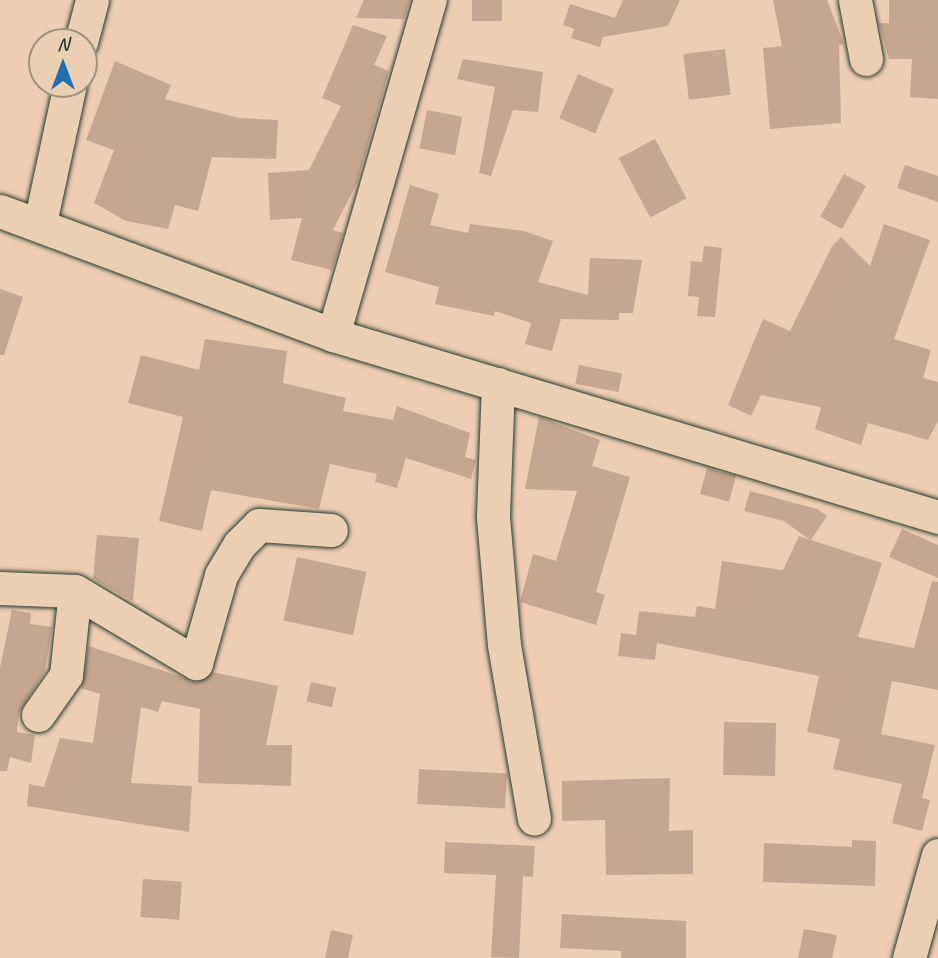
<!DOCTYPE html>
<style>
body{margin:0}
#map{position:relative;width:938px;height:958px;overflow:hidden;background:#efcdb0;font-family:Caveat,sans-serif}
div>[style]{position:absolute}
.building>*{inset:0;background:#c6a68f;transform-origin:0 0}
.roads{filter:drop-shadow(0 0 2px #1f3d34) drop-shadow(0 0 2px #1f3d34)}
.minor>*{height:33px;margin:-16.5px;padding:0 16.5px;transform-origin:16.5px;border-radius:16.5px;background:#eacfb1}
span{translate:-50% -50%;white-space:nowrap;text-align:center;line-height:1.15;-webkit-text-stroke:5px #eacfb1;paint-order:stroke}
.north{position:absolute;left:28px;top:28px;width:70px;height:70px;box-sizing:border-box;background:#eacfb1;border:2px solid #99957f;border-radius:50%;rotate:0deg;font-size:19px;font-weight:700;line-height:28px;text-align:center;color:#1f3d34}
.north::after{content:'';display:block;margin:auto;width:24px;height:32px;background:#1f6fb2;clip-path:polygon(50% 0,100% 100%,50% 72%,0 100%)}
</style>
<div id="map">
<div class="building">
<div style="clip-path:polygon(364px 0,410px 0,404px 19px,356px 18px)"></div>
<div style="left:472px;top:0;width:30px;height:21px"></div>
<div style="clip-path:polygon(623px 0,680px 0,668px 26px,603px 37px,600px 47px,571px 38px,574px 29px,563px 25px,570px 4px,615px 18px)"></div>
<div style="clip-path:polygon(773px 0,827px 0,844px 44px,839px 45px,841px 123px,770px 129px,763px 48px,782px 46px)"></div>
<div style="clip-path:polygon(889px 0,938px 0,938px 99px,910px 97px,912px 59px,889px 59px,879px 23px,889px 23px)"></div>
<div style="clip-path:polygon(353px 25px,387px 36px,374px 65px,389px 71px,357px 183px,333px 230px,343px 233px,332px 270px,291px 260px,302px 218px,270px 220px,268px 173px,309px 170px,341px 106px,322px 98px)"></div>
<div style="left:725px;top:49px;width:46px;height:42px;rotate:83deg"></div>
<div style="clip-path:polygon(463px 59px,543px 72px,538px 112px,513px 110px,491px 176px,479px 173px,495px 87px,457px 79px)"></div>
<div style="clip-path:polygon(115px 61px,171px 85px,165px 99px,239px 118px,278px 120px,276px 159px,212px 157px,198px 211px,175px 205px,168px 229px,126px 221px,94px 203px,114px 150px,86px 140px)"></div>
<div style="left:578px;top:74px;width:39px;height:48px;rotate:23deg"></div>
<div style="left:427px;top:110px;width:36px;height:39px;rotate:11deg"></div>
<div style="left:655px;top:139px;width:67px;height:41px;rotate:62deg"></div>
<div style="clip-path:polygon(905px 165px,938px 176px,938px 202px,897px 188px)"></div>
<div style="left:844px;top:174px;width:25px;height:49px;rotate:29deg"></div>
<div style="clip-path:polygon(410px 185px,439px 194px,430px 225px,468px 233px,470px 224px,524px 231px,553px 241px,538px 282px,588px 295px,590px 258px,642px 260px,633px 313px,619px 313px,619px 320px,561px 319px,552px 351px,525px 344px,531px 323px,495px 311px,494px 316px,435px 304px,439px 287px,385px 272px)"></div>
<div style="clip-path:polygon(884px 224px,930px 240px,894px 339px,931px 350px,923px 378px,938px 382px,938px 421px,928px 440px,868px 423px,861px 445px,815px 429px,821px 407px,761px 395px,751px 416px,728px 405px,763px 319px,790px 331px,832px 246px,841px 237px,870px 266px)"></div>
<div style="clip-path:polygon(704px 246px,722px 248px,715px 317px,697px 316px,699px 297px,688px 296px,691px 261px,702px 262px)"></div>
<div style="clip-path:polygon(0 289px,23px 297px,4px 355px,0 355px)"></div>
<div style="clip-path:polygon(205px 339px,287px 351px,283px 383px,346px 398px,343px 411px,393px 420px,397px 406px,470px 433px,465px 457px,476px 460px,471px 479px,406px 458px,397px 488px,375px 482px,377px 474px,330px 464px,319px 509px,211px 490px,202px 531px,159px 521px,183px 417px,128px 403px,141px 355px,199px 370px)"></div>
<div style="left:579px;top:365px;width:44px;height:19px;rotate:11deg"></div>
<div style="clip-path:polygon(539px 417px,600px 440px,592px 466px,630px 477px,596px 592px,605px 595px,596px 625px,520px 602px,533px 554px,556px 561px,577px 491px,525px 489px)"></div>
<div style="left:707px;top:468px;width:30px;height:27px;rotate:15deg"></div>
<div style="clip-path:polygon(750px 491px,817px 509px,827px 516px,811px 540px,882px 563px,858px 637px,914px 648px,932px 581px,938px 582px,938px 690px,892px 681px,881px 734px,935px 745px,922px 798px,930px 800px,922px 831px,892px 823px,902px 784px,833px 769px,840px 739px,807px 732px,819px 676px,657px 643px,655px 660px,618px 656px,621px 633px,636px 635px,639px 611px,695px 617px,697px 606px,715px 609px,722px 561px,783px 570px,799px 536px,810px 540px,784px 521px,744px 511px)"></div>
<div style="clip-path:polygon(902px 529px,938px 545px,938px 578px,889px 557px)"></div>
<div style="clip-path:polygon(97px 535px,139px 538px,133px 601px,93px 579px)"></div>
<div style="left:297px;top:557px;width:71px;height:65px;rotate:12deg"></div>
<div style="clip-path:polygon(12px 610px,31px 613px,30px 624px,52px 627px,45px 671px,19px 713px,17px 732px,35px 735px,31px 763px,10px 757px,7px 771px,0 771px,0 668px)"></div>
<div style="clip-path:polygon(89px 646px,197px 682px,212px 672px,278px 686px,266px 745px,292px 745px,291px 786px,198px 783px,200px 709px,162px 701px,158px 712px,141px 707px,131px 783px,192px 786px,189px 832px,27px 806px,29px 784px,44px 787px,60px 738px,93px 743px,100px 694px,81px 688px)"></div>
<div style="left:311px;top:682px;width:26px;height:20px;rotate:13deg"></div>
<div style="left:724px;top:722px;width:52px;height:53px;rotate:1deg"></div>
<div style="left:419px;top:769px;width:88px;height:35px;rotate:3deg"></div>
<div style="clip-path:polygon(670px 778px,669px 831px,693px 830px,693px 874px,606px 875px,605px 820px,562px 821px,562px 781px)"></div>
<div style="clip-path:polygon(852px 840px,876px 841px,875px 886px,763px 882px,764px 843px,852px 847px)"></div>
<div style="clip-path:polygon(445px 842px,535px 846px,533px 877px,523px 876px,519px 958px,491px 957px,496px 875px,444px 873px)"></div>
<div style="left:143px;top:879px;width:39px;height:38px;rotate:4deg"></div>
<div style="clip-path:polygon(562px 914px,686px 921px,686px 958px,621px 958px,621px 951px,560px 948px)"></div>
<div style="clip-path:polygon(804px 929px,837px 935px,832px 958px,798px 958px)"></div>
<div style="clip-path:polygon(331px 930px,353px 935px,348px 958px,325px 958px)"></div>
</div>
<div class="roads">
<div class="minor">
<div style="left:855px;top:0;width:60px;rotate:79.4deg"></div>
<div style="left:81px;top:42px;width:43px;rotate:-75.3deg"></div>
<div style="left:0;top:211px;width:355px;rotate:20.4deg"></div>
<div style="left:333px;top:335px;width:632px;rotate:16.74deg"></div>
<div style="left:40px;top:223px;width:142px;rotate:-77.8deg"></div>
<div style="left:333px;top:335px;width:349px;rotate:-73.9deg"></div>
<div style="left:498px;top:384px;width:133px;rotate:92.2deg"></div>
<div style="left:493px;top:517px;width:128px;rotate:85.1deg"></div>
<div style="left:504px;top:645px;width:176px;rotate:80.2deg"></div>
<div style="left:0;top:588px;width:75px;rotate:2.3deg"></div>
<div style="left:75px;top:591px;width:141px;rotate:30.8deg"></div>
<div style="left:196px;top:663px;width:91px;rotate:-74.1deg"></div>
<div style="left:221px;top:575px;width:35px;rotate:-59deg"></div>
<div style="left:239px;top:545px;width:28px;rotate:-45deg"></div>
<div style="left:259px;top:525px;width:72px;rotate:4deg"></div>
<div style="left:38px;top:715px;width:49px;rotate:-55deg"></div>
<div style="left:66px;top:675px;width:84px;rotate:-83.9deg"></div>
<div style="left:909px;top:958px;width:107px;rotate:-74.3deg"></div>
</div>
</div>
<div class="north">N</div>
</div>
